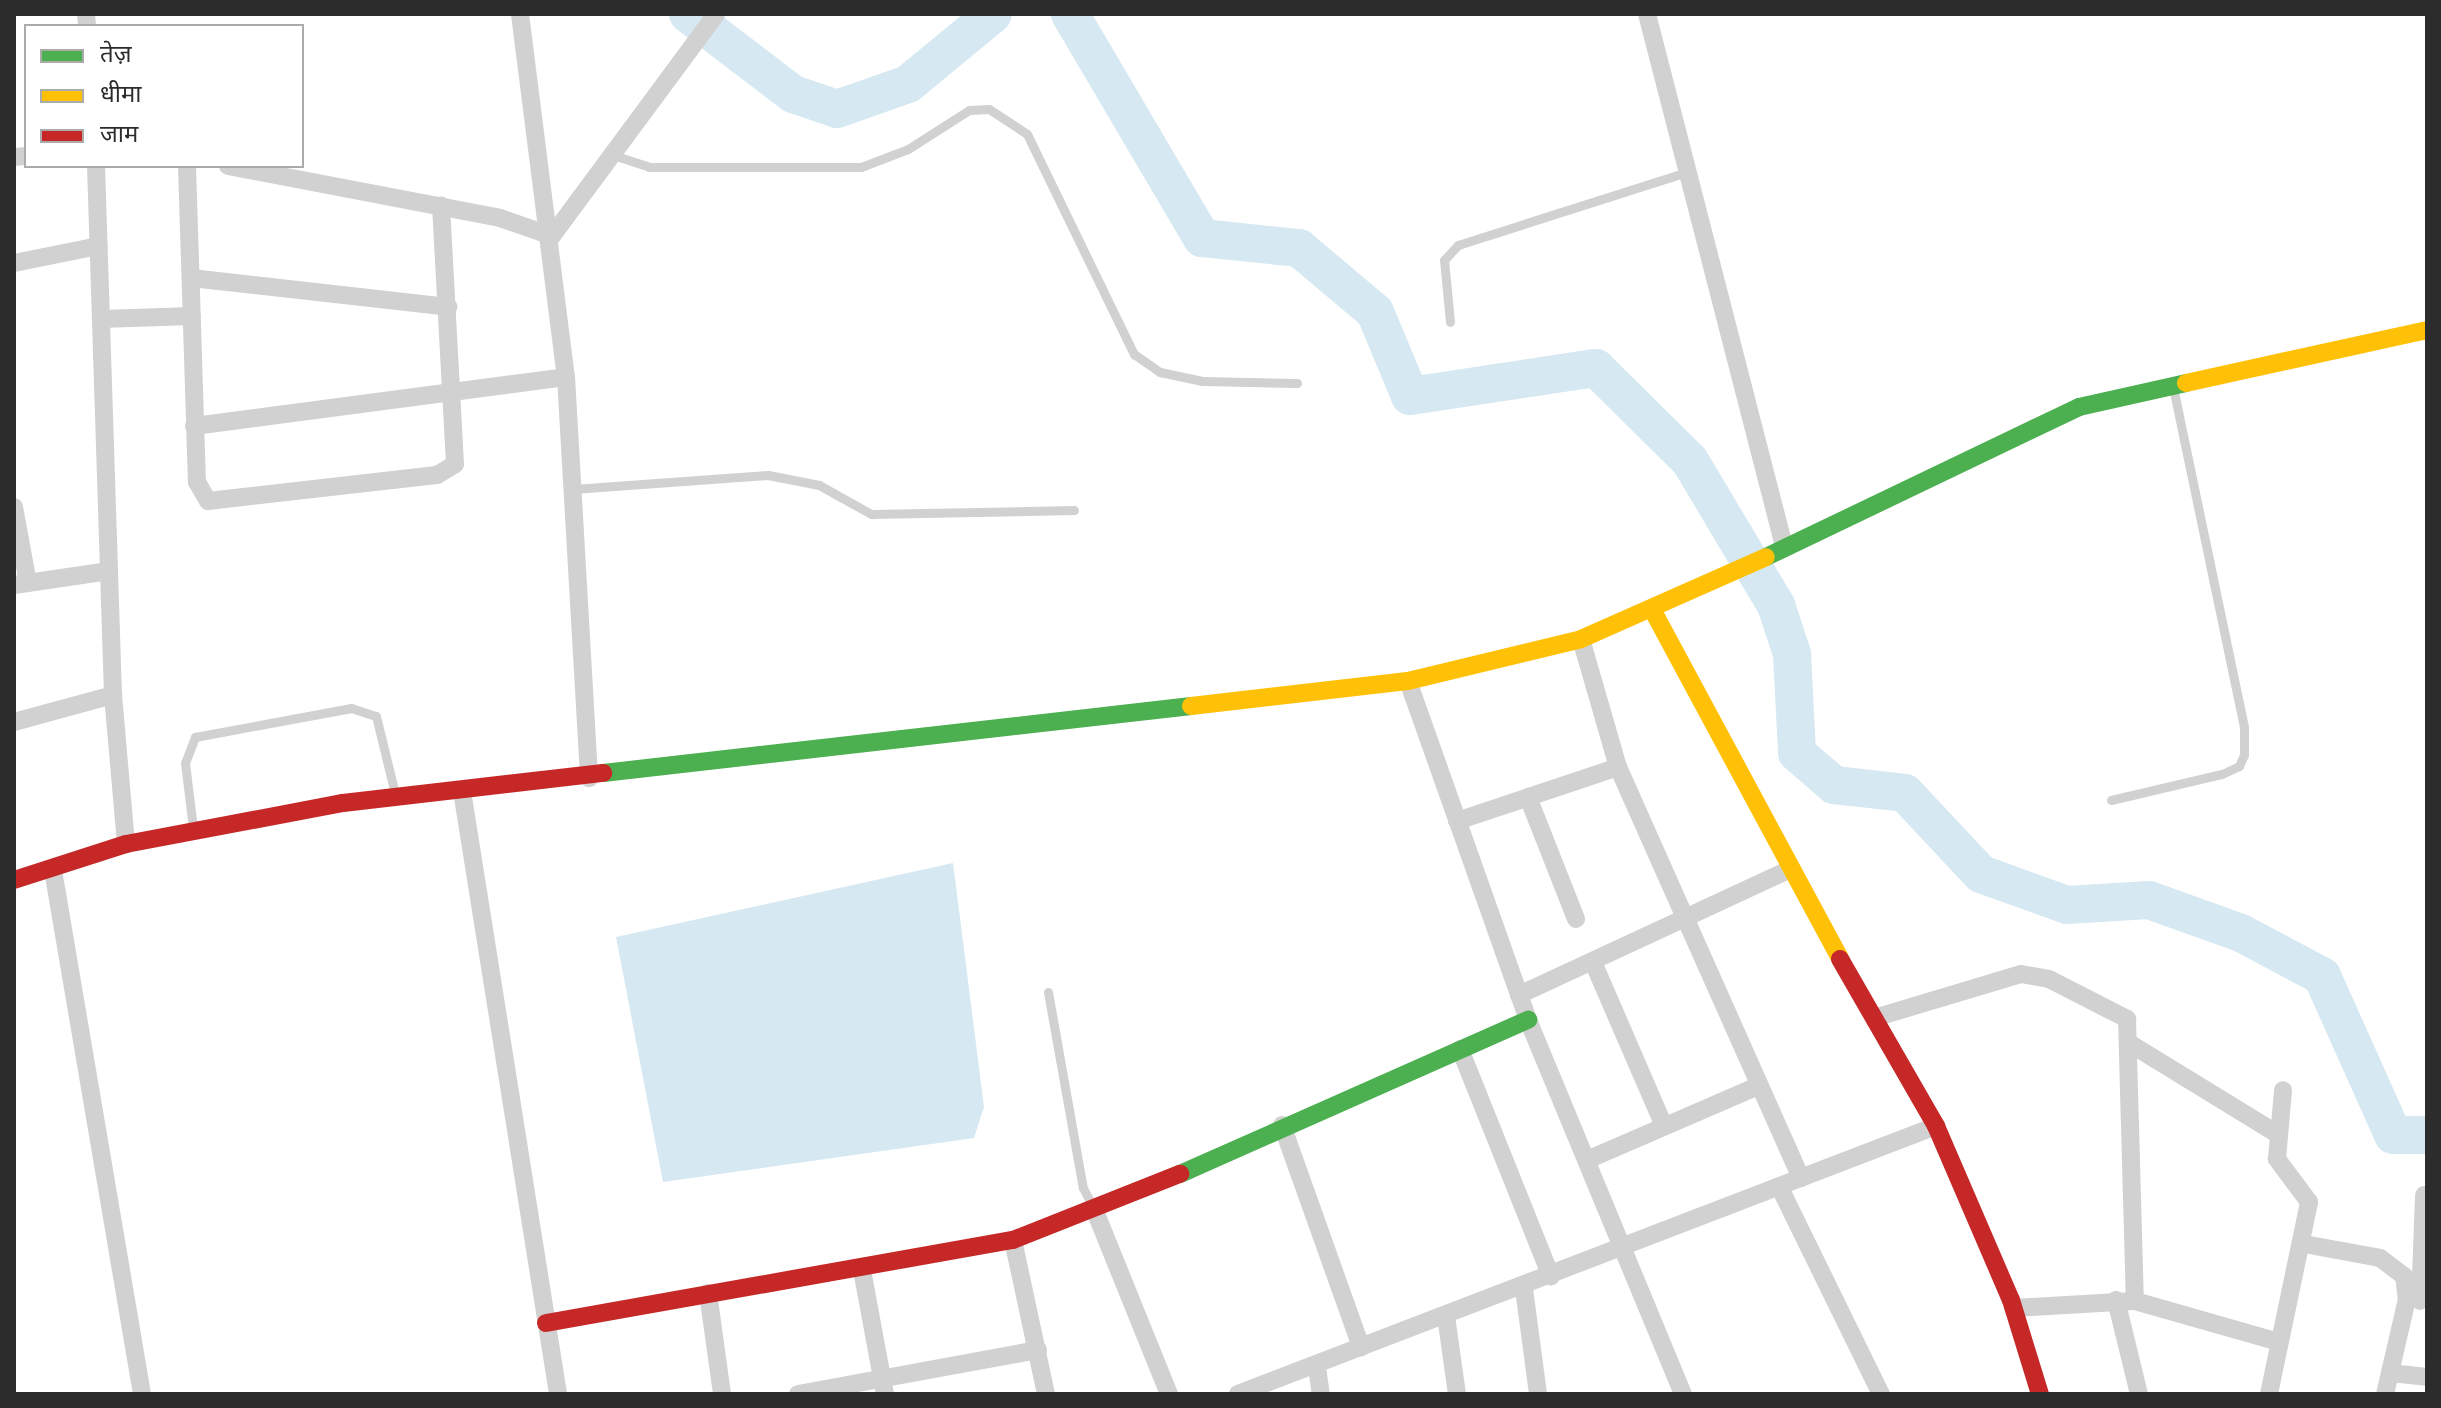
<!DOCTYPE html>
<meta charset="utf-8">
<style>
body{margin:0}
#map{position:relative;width:2441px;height:1408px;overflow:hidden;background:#fff;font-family:"Sofia Sans Condensed","Noto Sans Devanagari",sans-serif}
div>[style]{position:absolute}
.water>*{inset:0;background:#d6e8f1}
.river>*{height:38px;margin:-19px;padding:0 19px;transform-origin:19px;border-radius:19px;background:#d6e8f1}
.lane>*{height:9px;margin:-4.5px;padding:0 4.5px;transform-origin:4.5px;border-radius:4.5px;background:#d1d1d1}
.street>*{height:18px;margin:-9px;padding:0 9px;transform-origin:9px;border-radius:9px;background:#d1d1d1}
.fast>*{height:18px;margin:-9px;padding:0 9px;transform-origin:9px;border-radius:9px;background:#4caf50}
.slow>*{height:18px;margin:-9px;padding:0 9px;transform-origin:9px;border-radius:9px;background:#ffc107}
.jam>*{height:18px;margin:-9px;padding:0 9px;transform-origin:9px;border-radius:9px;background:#c62828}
span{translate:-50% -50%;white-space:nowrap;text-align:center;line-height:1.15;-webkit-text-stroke:8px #fff;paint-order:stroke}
.frame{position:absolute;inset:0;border:16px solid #2c2c2c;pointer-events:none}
.legend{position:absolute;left:24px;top:24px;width:280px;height:144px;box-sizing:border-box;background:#fff;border:2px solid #ababab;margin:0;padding:10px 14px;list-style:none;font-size:24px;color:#2c2c2c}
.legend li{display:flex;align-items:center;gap:16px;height:40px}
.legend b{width:40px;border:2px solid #ababab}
</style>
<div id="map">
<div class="water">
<div style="clip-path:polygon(953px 863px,984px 1107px,974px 1138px,663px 1182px,616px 937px)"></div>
</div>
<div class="river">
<div style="left:688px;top:14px;width:132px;rotate:37.3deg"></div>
<div style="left:793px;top:94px;width:46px;rotate:18.8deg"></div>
<div style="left:837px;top:109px;width:75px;rotate:-19.4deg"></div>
<div style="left:908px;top:84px;width:110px;rotate:-39.5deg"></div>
<div style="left:1070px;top:14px;width:260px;rotate:59.5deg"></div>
<div style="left:1202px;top:238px;width:98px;rotate:5.9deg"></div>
<div style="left:1299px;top:248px;width:99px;rotate:40.1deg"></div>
<div style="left:1375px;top:312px;width:91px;rotate:67.4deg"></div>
<div style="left:1410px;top:396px;width:188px;rotate:-8.6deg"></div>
<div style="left:1596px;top:368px;width:132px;rotate:44.7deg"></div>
<div style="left:1690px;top:461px;width:168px;rotate:59.2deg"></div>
<div style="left:1776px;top:605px;width:52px;rotate:71.9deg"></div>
<div style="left:1792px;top:654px;width:99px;rotate:87.1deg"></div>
<div style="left:1797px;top:753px;width:49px;rotate:40.9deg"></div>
<div style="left:1834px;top:785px;width:71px;rotate:6.4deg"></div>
<div style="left:1905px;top:793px;width:111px;rotate:46.8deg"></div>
<div style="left:1981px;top:874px;width:91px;rotate:19.8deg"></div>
<div style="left:2067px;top:905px;width:82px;rotate:-3.5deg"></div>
<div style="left:2149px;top:900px;width:98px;rotate:19.7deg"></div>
<div style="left:2241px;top:933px;width:92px;rotate:28deg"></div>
<div style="left:2322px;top:976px;width:174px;rotate:65.9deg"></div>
<div style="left:2393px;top:1135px;width:34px"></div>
</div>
<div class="lane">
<div style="left:613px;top:155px;width:38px;rotate:18deg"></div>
<div style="left:649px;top:167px;width:212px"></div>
<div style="left:861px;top:167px;width:50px;rotate:-21deg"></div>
<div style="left:908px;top:149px;width:72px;rotate:-32.6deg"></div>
<div style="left:969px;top:110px;width:20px;rotate:-3deg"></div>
<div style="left:989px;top:109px;width:45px;rotate:33.3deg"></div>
<div style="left:1027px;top:134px;width:245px;rotate:64.1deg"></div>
<div style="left:1134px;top:354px;width:32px;rotate:35deg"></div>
<div style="left:1160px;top:372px;width:43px;rotate:12.1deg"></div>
<div style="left:1202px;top:381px;width:95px;rotate:1.2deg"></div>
<div style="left:1450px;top:322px;width:62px;rotate:-95.5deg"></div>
<div style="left:1444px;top:260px;width:21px;rotate:-47deg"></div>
<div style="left:1458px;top:245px;width:237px;rotate:-17.7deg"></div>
<div style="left:573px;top:489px;width:196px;rotate:-4.1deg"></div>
<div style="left:768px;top:475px;width:52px;rotate:11.1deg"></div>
<div style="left:819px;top:485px;width:60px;rotate:29.1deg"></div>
<div style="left:871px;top:514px;width:203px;rotate:-1.1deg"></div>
<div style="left:2111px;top:800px;width:114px;rotate:-13.2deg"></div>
<div style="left:2222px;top:774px;width:19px;rotate:-25deg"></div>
<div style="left:2239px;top:766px;width:12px;rotate:-66deg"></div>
<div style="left:2244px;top:755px;width:28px;rotate:-90deg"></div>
<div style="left:2244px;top:727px;width:347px;rotate:-101.8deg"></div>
<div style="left:193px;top:828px;width:65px;rotate:-97deg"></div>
<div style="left:185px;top:763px;width:28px;rotate:-69deg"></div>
<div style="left:195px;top:737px;width:159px;rotate:-10.5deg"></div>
<div style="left:351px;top:708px;width:26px;rotate:18deg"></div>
<div style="left:376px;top:716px;width:80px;rotate:76.3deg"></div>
<div style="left:1048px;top:992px;width:199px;rotate:79.9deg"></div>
<div style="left:1083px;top:1188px;width:21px;rotate:62deg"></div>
</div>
<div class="street">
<div style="left:86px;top:14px;width:12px;rotate:85deg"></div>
<div style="left:520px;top:14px;width:366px;rotate:82.8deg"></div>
<div style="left:566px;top:377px;width:402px;rotate:86.7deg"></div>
<div style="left:1647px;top:14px;width:549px;rotate:75.56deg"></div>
<div style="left:14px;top:157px;width:12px;rotate:-5deg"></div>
<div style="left:96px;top:166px;width:529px;rotate:88.16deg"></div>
<div style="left:113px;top:695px;width:150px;rotate:85deg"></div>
<div style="left:187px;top:166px;width:316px;rotate:88.2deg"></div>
<div style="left:197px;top:482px;width:22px;rotate:60deg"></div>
<div style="left:208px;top:501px;width:230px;rotate:-6.5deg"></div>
<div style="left:437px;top:475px;width:21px;rotate:-31deg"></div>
<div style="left:455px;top:464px;width:259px;rotate:-93.1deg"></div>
<div style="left:228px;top:166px;width:277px;rotate:10.8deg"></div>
<div style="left:500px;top:218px;width:55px;rotate:19.1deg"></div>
<div style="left:552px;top:236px;width:276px;rotate:-53.5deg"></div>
<div style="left:14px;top:263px;width:86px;rotate:-11.4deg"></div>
<div style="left:191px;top:278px;width:259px;rotate:6.4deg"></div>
<div style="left:101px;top:319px;width:91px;rotate:-1.9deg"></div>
<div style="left:194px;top:426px;width:375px;rotate:-7.5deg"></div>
<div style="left:14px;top:507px;width:77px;rotate:79.6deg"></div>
<div style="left:14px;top:585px;width:96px;rotate:-8.4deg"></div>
<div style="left:1581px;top:639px;width:133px;rotate:73.9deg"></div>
<div style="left:1618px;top:767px;width:450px;rotate:66deg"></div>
<div style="left:1408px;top:681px;width:360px;rotate:70.5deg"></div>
<div style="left:1528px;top:1020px;width:405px;rotate:67.5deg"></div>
<div style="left:14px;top:722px;width:103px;rotate:-15.3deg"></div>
<div style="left:462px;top:791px;width:611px;rotate:80.95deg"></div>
<div style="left:1528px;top:797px;width:131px;rotate:68.5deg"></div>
<div style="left:1457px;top:821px;width:170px;rotate:-18.5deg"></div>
<div style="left:53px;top:870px;width:532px;rotate:80.36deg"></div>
<div style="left:1593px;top:962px;width:179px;rotate:66.6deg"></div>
<div style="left:1519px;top:995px;width:297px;rotate:-24.9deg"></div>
<div style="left:1874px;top:1018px;width:153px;rotate:-16.7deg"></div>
<div style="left:2021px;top:974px;width:28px;rotate:10deg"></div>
<div style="left:2049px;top:979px;width:88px;rotate:27.1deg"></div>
<div style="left:2127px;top:1019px;width:282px;rotate:88.4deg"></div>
<div style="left:2129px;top:1043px;width:176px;rotate:31.5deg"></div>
<div style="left:1460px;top:1049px;width:245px;rotate:68.2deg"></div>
<div style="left:1282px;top:1125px;width:236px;rotate:70.4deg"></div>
<div style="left:1587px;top:1160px;width:186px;rotate:-23.4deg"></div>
<div style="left:1779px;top:1186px;width:232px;rotate:63.9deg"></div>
<div style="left:1095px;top:1211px;width:197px;rotate:68deg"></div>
<div style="left:1013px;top:1240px;width:157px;rotate:77.9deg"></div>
<div style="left:2304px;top:1244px;width:77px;rotate:10.4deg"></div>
<div style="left:2380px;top:1258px;width:30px;rotate:37deg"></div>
<div style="left:2404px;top:1276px;width:23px;rotate:83deg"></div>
<div style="left:2407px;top:1299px;width:98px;rotate:103deg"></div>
<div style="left:862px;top:1270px;width:126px;rotate:79.5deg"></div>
<div style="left:1524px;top:1289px;width:106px;rotate:82.4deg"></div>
<div style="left:708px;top:1293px;width:102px;rotate:82.1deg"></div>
<div style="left:2116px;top:1300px;width:97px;rotate:76.3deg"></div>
<div style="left:2420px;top:1301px;width:106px;rotate:-87.8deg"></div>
<div style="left:2013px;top:1308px;width:122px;rotate:-3.3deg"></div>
<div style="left:2135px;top:1301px;width:150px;rotate:15.9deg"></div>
<div style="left:1446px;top:1316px;width:79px;rotate:82deg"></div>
<div style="left:1317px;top:1367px;width:27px;rotate:82deg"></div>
<div style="left:2390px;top:1373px;width:37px;rotate:6deg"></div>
<div style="left:798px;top:1394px;width:244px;rotate:-10.4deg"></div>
<div style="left:1238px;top:1394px;width:748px;rotate:-21deg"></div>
<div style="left:2269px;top:1394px;width:196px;rotate:-78.2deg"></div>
<div style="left:2309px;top:1202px;width:54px;rotate:-126.7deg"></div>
<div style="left:2277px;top:1159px;width:69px;rotate:-85deg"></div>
</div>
<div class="fast">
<div style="left:1766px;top:557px;width:347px;rotate:-25.6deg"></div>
<div style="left:2079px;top:407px;width:110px;rotate:-12.6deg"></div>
<div style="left:603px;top:773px;width:592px;rotate:-6.5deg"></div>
<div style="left:1180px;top:1174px;width:381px;rotate:-23.9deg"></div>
</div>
<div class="slow">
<div style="left:2186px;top:383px;width:247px;rotate:-12.4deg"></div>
<div style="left:1653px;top:611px;width:395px;rotate:61.7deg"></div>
<div style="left:1191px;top:706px;width:218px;rotate:-6.6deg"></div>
<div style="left:1408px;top:681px;width:178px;rotate:-13.6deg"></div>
<div style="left:1581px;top:639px;width:202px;rotate:-23.9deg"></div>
</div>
<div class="jam">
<div style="left:14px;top:880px;width:118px;rotate:-17.8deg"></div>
<div style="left:126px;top:844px;width:221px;rotate:-10.7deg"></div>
<div style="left:343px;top:803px;width:262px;rotate:-6.6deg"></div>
<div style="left:1840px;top:959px;width:193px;rotate:60.1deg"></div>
<div style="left:1936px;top:1126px;width:189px;rotate:66.7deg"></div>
<div style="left:2011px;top:1300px;width:98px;rotate:72.9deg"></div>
<div style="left:546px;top:1323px;width:474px;rotate:-10.1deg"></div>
<div style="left:1013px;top:1240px;width:180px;rotate:-21.6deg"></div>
</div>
<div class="frame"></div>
<ul class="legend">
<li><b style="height:10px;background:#4caf50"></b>तेज़</li>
<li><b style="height:10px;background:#ffc107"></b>धीमा</li>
<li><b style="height:10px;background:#c62828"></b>जाम</li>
</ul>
</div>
